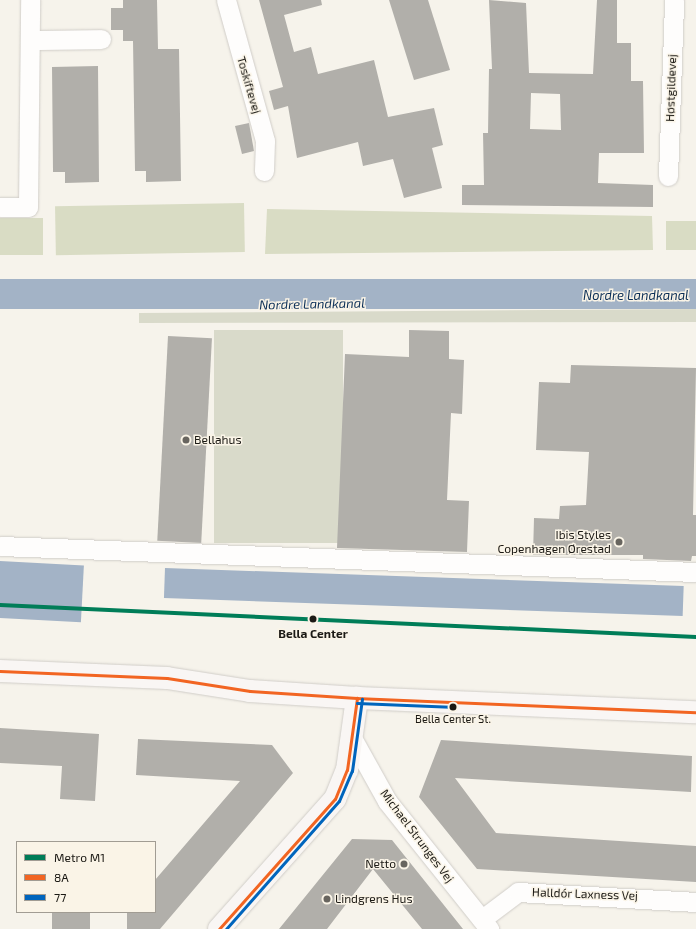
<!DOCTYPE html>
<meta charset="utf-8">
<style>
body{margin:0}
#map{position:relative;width:696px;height:929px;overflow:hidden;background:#f6f3eb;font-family:"Exo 2",sans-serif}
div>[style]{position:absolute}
.green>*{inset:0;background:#d9daca;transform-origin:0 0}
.forest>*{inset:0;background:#d9dcc4;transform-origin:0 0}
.water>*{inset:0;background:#a3b3c6;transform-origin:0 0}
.building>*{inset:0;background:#b1afaa;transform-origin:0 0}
.roads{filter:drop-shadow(0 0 1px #d0cdc8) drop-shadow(0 0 1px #d0cdc8)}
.street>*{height:19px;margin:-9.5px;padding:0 9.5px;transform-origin:9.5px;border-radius:9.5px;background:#fefdfc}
.secondary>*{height:22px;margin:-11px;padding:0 11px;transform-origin:11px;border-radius:11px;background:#f9f6f4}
.bus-1>*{height:3px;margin:-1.5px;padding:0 1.5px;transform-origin:1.5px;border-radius:1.5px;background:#f26522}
.bus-2>*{height:3px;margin:-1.5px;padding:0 1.5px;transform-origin:1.5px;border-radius:1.5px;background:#0065bd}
.metro-1>*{height:4px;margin:-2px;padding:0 2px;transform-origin:2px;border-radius:2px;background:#007d58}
.dots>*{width:11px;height:11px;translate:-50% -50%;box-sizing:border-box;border:2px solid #faf4e7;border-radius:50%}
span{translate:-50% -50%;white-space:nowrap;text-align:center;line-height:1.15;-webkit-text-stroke:3px #faf4e7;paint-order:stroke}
.bus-label{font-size:11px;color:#1b1914}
.street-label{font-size:12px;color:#1b1914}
.poi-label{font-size:12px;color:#1b1914}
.left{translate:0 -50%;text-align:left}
.right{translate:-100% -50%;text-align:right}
.stop-label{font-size:12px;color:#1b1914;font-weight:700}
.water-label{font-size:13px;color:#0a2e56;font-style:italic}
.legend{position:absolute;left:16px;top:841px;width:140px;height:72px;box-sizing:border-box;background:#faf4e7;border:1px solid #a19c93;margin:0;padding:5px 7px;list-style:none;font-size:12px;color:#1b1914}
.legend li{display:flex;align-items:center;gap:8px;height:20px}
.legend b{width:20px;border:1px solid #a19c93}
</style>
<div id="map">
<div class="green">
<div style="clip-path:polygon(696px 309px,696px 322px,139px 323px,139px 313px)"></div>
<div style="left:214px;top:330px;width:129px;height:213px"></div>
</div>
<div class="forest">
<div style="left:244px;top:203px;width:49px;height:189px;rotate:89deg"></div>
<div style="clip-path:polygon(267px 209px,652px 216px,653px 250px,265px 254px)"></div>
<div style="left:0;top:218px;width:43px;height:37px"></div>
<div style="left:666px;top:221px;width:30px;height:29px"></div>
</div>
<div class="water">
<div style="left:696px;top:279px;width:30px;height:696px;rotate:90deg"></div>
<div style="left:0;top:561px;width:84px;height:57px;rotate:3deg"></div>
<div style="left:165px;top:568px;width:519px;height:30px;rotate:2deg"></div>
</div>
<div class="building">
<div style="clip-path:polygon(123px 0,157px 0,158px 49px,179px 49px,181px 181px,146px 182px,146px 171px,135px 171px,133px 41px,123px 41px,123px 30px,111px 30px,111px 8px,123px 8px)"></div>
<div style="clip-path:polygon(259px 0,321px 0,322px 5px,284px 15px,294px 52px,311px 47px,318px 74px,374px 60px,388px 117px,434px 108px,443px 145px,432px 148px,442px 188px,404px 198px,393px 159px,363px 166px,358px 142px,297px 158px,288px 106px,274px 110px,269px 91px,283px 87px)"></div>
<div style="clip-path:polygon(389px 0,428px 0,450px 70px,414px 80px)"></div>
<div style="clip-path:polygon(evenodd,489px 0,526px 3px,529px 73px,593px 74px,597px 0,617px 0,617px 43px,631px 43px,631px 81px,643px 81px,644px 153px,599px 153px,598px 183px,653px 185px,653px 207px,462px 205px,462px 185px,484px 185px,483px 133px,488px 133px,489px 69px,492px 69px,489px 0,531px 93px,560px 94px,561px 130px,530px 129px,531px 93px)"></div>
<div style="clip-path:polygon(98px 66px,99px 182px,65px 183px,65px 172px,53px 172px,52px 67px)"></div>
<div style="clip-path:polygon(249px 123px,254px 151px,242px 154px,235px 126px)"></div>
<div style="clip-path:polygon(409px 330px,449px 331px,449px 359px,464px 360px,462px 414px,451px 413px,447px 500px,469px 501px,467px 552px,337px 548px,345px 354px,409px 357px)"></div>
<div style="left:168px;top:336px;width:44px;height:205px;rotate:3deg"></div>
<div style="clip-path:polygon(571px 365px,696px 368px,693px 515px,696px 515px,696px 556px,692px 556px,691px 561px,643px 559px,643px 555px,533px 555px,534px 518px,559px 519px,560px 506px,586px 505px,589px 452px,536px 450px,539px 382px,570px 383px)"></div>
<div style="clip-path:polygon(0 728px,99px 734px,95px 801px,60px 799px,62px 766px,0 763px)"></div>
<div style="clip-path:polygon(138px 739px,272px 745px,293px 773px,160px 929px,127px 929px,127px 912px,155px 912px,155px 880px,240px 781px,136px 775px)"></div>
<div style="clip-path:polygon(441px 740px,692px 756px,691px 792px,455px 778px,496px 833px,696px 846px,696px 882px,477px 869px,419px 797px)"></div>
<div style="clip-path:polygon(352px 839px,392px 840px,463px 929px,422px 929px,373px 869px,327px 929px,279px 929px)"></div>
<div style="left:52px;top:912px;width:38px;height:17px"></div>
</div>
<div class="roads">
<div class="street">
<div style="left:226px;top:0;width:146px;rotate:74.5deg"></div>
<div style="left:265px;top:141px;width:30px;rotate:92deg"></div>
<div style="left:31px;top:40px;width:70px;rotate:-0.8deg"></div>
<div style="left:668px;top:176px;width:176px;rotate:-88deg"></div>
<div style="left:0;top:207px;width:28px"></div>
<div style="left:28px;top:207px;width:207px;rotate:-89.4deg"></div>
<div style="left:0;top:546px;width:696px;rotate:2.14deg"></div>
<div style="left:352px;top:738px;width:72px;rotate:60.9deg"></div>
<div style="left:387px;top:801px;width:164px;rotate:51.4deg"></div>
<div style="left:482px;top:919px;width:45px;rotate:-36.9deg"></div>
<div style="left:518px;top:892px;width:178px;rotate:3.2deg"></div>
</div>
<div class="secondary">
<div style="left:0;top:671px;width:167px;rotate:2.4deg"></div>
<div style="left:167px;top:678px;width:84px;rotate:8.9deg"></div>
<div style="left:250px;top:691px;width:107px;rotate:3.7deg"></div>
<div style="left:357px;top:698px;width:339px;rotate:2.4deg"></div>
<div style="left:219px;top:929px;width:174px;rotate:-48.3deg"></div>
<div style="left:335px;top:799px;width:31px;rotate:-68deg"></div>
<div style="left:347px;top:770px;width:73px;rotate:-82.1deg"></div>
</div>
</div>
<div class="bus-1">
<div style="left:0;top:671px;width:167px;rotate:2.4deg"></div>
<div style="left:167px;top:678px;width:84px;rotate:8.9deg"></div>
<div style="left:250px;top:691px;width:107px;rotate:3.7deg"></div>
<div style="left:357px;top:698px;width:339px;rotate:2.4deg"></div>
<div style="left:219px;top:929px;width:174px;rotate:-48.3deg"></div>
<div style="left:335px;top:799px;width:31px;rotate:-68deg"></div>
<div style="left:347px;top:770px;width:73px;rotate:-82.1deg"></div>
</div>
<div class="bus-2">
<div style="left:357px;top:703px;width:99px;rotate:2.3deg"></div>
<div style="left:226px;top:929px;width:171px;rotate:-48.6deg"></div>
<div style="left:339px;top:801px;width:33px;rotate:-67deg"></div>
<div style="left:352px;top:771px;width:73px;rotate:-82.1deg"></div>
</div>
<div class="metro-1">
<div style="left:0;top:605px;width:697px;rotate:2.63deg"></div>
</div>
<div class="dots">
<div style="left:186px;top:440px;background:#68655f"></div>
<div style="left:619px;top:542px;background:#68655f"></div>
<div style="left:313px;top:619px;background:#1b1914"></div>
<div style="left:453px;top:707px;background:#1b1914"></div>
<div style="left:404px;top:864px;background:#68655f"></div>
<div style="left:327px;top:899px;background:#68655f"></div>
</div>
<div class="bus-label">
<span style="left:453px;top:719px">Bella Center St.</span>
</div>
<div class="street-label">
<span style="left:249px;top:85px;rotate:74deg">Toskiftevej</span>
<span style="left:671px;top:88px;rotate:-88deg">Høstgildevej</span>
<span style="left:417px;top:836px;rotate:53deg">Michael Strunges Vej</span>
<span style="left:585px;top:894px;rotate:2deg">Halldór Laxness Vej</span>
</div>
<div class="poi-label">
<span class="left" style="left:194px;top:440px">Bellahus</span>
<span class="right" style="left:611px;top:542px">Ibis Styles<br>Copenhagen Ørestad</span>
<span class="right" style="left:396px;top:864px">Netto</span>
<span class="left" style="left:335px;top:899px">Lindgrens Hus</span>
</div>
<div class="stop-label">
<span style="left:313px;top:634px">Bella Center</span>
</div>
<div class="water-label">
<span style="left:636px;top:295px">Nordre Landkanal</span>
<span style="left:312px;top:304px;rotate:-1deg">Nordre Landkanal</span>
</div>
<ul class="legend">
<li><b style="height:5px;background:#007d58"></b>Metro M1</li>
<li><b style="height:5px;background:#f26522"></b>8A</li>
<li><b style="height:5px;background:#0065bd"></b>77</li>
</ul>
</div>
